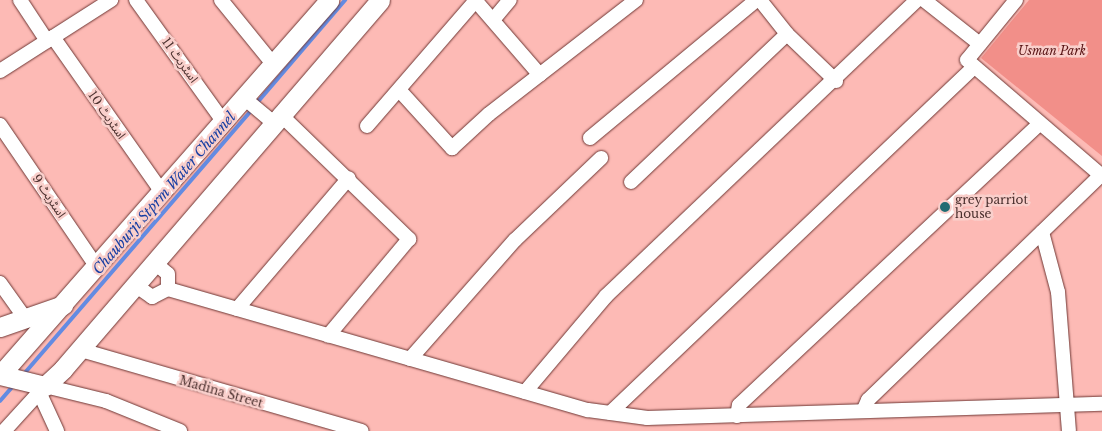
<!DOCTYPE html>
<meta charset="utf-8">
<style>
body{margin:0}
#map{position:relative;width:1102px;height:431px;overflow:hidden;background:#fdbab5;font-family:"Libre Baskerville","Noto Sans Arabic",serif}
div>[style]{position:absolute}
.green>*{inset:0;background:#f28f89}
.stream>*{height:4px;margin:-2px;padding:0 2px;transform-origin:2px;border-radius:2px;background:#638be2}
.roads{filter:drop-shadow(0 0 1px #6e3734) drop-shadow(0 0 1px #6e3734)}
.street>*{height:14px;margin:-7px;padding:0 7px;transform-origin:7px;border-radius:7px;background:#fff}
.secondary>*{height:19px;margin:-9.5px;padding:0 9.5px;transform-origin:9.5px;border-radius:9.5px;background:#fff}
.dots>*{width:14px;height:14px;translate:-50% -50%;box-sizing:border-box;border:2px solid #f9cfcb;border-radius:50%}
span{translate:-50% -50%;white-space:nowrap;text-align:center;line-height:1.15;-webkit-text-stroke:5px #f9cfcb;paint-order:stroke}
.park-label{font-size:12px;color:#591415;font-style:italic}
.street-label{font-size:12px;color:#4b302e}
.poi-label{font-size:12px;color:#4b302e}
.left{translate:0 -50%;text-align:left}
.water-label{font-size:14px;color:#183fa3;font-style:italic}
</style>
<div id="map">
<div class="green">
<div style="clip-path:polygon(1029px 0,1102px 0,1102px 156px,981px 58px)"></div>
</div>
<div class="stream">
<div style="left:256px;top:104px;width:137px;rotate:-49.4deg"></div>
<div style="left:23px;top:375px;width:350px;rotate:-49.2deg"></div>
<div style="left:0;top:401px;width:23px;rotate:-49deg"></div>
</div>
<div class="roads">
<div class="street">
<div style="left:20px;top:0;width:49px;rotate:56.6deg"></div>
<div style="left:136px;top:0;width:149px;rotate:54.3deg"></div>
<div style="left:221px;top:0;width:82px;rotate:50.9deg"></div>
<div style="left:475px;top:0;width:99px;rotate:49.1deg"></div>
<div style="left:760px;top:0;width:43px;rotate:51.5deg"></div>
<div style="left:787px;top:34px;width:68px;rotate:43.8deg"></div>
<div style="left:924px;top:0;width:71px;rotate:38.2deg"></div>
<div style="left:1016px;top:0;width:77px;rotate:129.2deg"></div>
<div style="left:967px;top:60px;width:178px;rotate:40.7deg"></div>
<div style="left:493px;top:20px;width:26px;rotate:-50deg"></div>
<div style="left:53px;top:37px;width:189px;rotate:54.9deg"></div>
<div style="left:0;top:71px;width:132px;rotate:-32.6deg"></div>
<div style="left:401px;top:92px;width:76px;rotate:47.7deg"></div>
<div style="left:452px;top:148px;width:50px;rotate:-42.6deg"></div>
<div style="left:489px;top:114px;width:186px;rotate:-37.8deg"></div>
<div style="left:244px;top:98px;width:38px;rotate:40deg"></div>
<div style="left:280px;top:114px;width:180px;rotate:44.1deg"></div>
<div style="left:409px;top:239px;width:126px;rotate:129.9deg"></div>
<div style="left:0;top:125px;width:172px;rotate:55.7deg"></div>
<div style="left:367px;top:126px;width:167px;rotate:-49.1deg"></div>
<div style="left:590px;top:138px;width:216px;rotate:-39.7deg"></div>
<div style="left:631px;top:182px;width:215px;rotate:-43.5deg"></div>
<div style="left:1042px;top:232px;width:62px;rotate:75.1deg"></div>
<div style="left:1058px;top:292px;width:139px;rotate:85.5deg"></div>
<div style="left:154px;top:262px;width:18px;rotate:41deg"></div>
<div style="left:168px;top:274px;width:15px;rotate:90deg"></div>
<div style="left:168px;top:289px;width:437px;rotate:16.1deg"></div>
<div style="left:588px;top:410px;width:60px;rotate:7.7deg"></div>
<div style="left:647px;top:418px;width:455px;rotate:-1.8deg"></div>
<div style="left:0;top:283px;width:43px;rotate:54.5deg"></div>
<div style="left:135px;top:285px;width:21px;rotate:35deg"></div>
<div style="left:152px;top:297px;width:18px;rotate:-27deg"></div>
<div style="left:237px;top:309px;width:172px;rotate:-49.5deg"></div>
<div style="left:81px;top:350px;width:292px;rotate:16.1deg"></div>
<div style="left:410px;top:359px;width:159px;rotate:-48.6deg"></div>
<div style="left:515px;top:240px;width:119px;rotate:-43.6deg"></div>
<div style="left:525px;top:392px;width:126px;rotate:-49.8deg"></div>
<div style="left:606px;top:296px;width:429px;rotate:-43.6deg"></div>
<div style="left:40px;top:394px;width:41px;rotate:65.3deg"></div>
<div style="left:864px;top:409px;width:10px;rotate:-66deg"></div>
<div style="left:868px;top:400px;width:325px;rotate:-44deg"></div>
<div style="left:610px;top:413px;width:502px;rotate:-43.55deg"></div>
<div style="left:737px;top:416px;width:11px;rotate:-80deg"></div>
<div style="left:739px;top:405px;width:412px;rotate:-43.1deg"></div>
<div style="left:4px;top:431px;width:61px;rotate:-47.7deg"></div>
<div style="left:45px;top:386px;width:63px;rotate:13.8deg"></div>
<div style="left:106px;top:401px;width:80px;rotate:22.1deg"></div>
</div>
<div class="secondary">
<div style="left:0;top:327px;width:67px;rotate:-19.2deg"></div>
<div style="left:0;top:375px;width:46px;rotate:13.7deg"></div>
<div style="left:45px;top:386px;width:25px;rotate:-43deg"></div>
<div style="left:63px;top:369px;width:486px;rotate:-49.3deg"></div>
<div style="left:0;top:375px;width:499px;rotate:-48.7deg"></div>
</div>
</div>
<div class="dots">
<div style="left:945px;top:207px;background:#206c73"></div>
</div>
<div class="park-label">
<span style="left:1052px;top:51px">Usman Park</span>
</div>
<div class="street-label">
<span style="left:180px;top:60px;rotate:54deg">اسٹریٹ 11</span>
<span style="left:107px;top:115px;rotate:55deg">اسٹریٹ 10</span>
<span style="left:49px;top:196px;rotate:56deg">اسٹریٹ 9</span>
<span style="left:221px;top:392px;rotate:16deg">Madina Street</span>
</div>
<div class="poi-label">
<span class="left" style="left:955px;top:207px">grey parriot<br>house</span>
</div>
<div class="water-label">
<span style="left:164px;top:193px;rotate:-49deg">Chauburji Stprm Water Channel</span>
</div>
</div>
